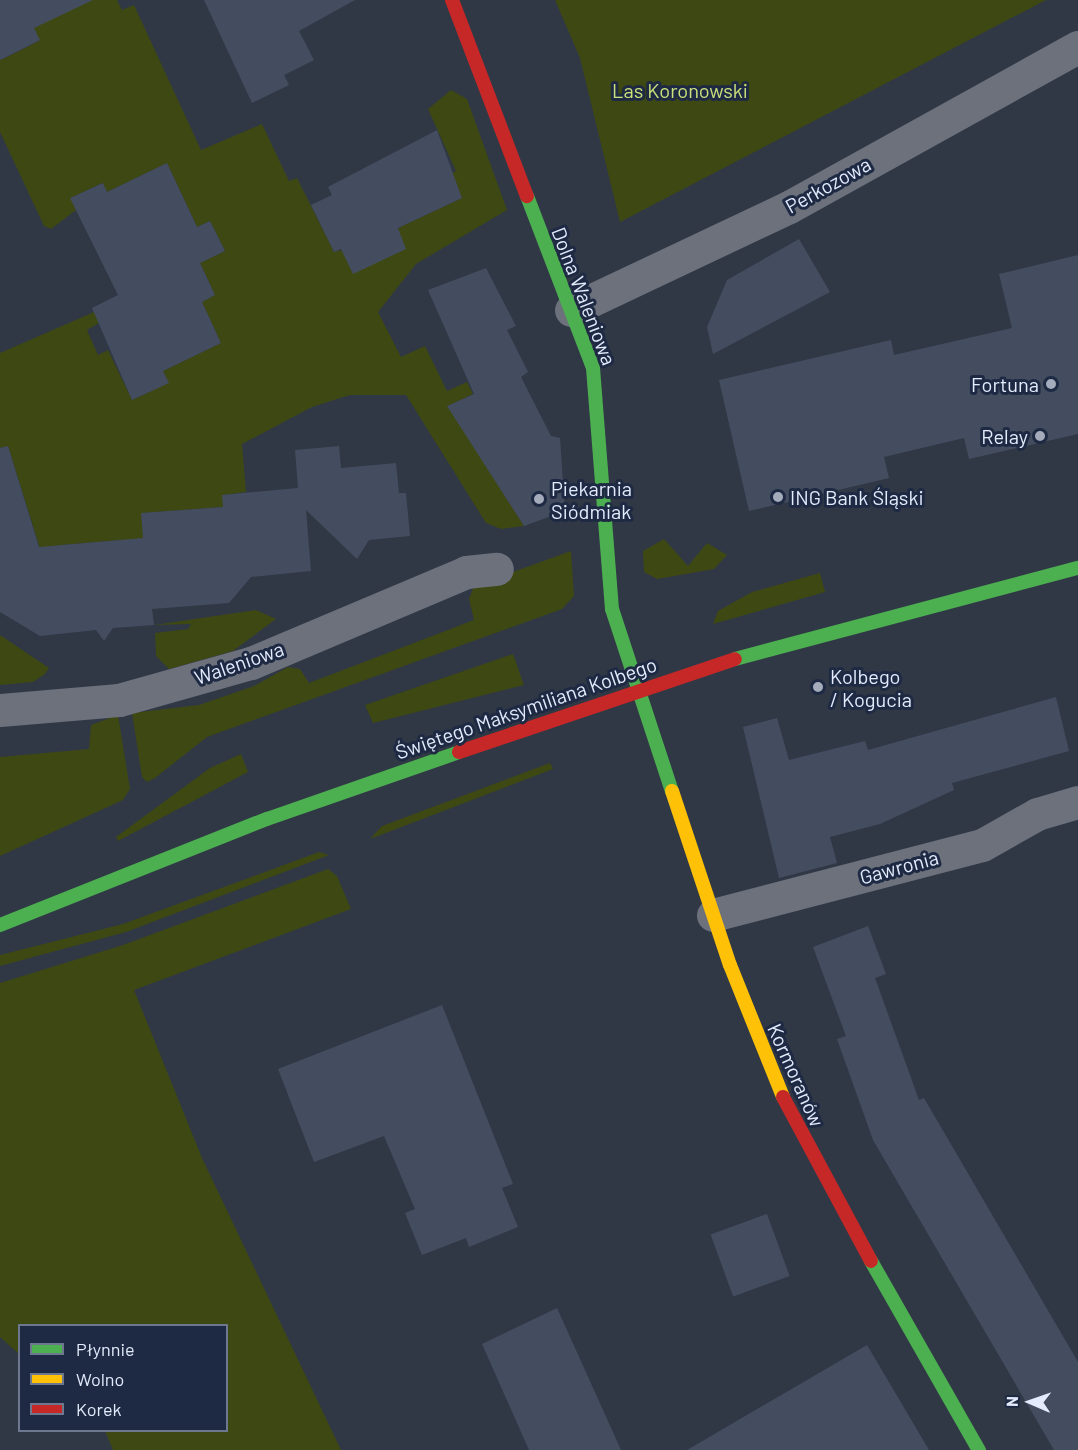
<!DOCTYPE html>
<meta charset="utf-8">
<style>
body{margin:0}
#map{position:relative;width:1078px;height:1450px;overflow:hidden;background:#303846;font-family:Barlow,sans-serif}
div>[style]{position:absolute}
.green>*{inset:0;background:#3e4812}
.building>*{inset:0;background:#444d5f;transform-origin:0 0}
.street>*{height:33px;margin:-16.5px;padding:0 16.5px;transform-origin:16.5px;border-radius:16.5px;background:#6c717c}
.fast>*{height:14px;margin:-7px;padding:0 7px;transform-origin:7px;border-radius:7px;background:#4caf50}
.slow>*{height:14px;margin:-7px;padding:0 7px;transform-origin:7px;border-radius:7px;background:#ffc107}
.jam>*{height:14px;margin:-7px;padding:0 7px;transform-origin:7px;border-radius:7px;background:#c62828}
.dots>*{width:16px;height:16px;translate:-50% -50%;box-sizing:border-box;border:3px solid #1e2a43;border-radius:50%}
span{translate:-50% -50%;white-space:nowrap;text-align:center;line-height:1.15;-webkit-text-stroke:6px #1e2a43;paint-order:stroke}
.park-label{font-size:20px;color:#cce17b}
.street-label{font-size:20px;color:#e3ebfc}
.poi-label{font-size:20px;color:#e3ebfc}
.right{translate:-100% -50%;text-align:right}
.left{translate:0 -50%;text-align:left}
.legend{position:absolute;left:18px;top:1324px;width:210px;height:108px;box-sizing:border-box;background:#1e2a43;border:2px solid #6d778d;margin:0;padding:8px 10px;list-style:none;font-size:18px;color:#e3ebfc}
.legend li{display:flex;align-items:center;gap:12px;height:30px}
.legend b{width:30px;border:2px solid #6d778d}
.north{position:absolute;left:1000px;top:1372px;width:60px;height:60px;-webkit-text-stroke:4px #1e2a43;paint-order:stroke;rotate:272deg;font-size:16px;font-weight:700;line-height:24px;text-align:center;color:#e3ebfc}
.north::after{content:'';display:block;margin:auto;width:21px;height:27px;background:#e3ebfc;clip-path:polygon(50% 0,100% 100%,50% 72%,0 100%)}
</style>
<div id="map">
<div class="green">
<div style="clip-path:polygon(87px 0,117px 0,122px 10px,134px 5px,201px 150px,262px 124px,289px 181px,297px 178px,334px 252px,400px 235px,398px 228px,462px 198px,450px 174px,456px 171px,428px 109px,451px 90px,467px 99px,507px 210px,416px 264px,378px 312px,401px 357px,425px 346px,447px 391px,467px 382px,473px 394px,448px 406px,524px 526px,501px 529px,486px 523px,406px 395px,350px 395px,312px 407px,242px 444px,246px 492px,223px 495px,223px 507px,142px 513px,144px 549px,120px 540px,61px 545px,43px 558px,8px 446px,0 448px,0 353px,94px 312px,99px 323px,87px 330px,98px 355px,108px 350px,132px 400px,168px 383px,163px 371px,221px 343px,202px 302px,215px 295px,200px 263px,225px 251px,210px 221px,197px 227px,167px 163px,107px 192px,102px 183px,71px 198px,76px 210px,51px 229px,44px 226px,0 132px,0 54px,3px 59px,39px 41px,34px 28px)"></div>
<div style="clip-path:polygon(555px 0,1046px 0,620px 222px,580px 58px)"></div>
<div style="clip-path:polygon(664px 539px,688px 566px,707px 543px,727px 555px,714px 569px,657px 579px,644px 572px,643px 551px)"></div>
<div style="clip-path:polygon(571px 551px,574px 596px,562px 609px,207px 737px,155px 778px,147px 782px,142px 777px,132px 713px,199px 705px,254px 686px,288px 667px,300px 669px,309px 683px,474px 620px,469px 599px,474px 586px)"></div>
<div style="clip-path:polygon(820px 573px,825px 592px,713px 624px,718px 611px,752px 592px)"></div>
<div style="clip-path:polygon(256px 610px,276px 619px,233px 651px,169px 669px,156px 656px,155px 633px,188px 629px,191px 624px,154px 625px)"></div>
<div style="clip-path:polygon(0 635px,49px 668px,45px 674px,33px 682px,0 685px)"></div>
<div style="clip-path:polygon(513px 654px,524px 685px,373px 723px,365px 705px)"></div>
<div style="clip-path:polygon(118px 715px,130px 789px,123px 800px,0 856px,0 757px,89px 749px,91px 725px)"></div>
<div style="clip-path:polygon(241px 754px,248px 772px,118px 841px,116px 837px,210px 768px)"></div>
<div style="clip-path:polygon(550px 763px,553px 769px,370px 839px,382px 826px)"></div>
<div style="clip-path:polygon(319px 852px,329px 855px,126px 932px,0 966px,0 955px,123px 924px)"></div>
<div style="clip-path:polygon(328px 869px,337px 876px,351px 909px,134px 990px,202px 1158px,341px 1450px,113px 1450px,105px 1431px,226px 1430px,226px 1326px,20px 1326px,19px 1354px,0 1337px,0 983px,123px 945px)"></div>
</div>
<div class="building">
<div style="clip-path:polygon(0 0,93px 0,34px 28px,40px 40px,0 60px)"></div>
<div style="clip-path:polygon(204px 0,355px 0,299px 31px,314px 60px,284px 75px,289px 85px,252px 103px)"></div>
<div style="clip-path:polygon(437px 130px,462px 198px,398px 228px,406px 249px,353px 274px,341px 249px,334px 252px,311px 205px,332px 195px,328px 187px)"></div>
<div style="clip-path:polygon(167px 163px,197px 227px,210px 221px,225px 251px,200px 263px,215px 295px,202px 302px,221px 343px,163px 371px,169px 383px,132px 400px,92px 308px,118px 295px,70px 198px,103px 183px,107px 192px)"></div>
<div style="clip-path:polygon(799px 239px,830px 292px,713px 354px,707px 327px,727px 280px)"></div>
<div style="clip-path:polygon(1078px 255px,1078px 434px,969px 459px,964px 438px,884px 457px,889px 478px,749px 511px,719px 380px,891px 340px,894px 355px,1012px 328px,999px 274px)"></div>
<div style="clip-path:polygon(486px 268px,516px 326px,507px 330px,528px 372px,521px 377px,551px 436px,560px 438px,565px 511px,524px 526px,447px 406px,474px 394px,428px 290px)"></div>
<div style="clip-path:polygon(8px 446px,39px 547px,143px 538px,141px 513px,223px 507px,222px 495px,298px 488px,295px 450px,339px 446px,341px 468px,396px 463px,399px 493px,406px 493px,410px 536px,369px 540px,357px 559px,306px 510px,311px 571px,251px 577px,229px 603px,152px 609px,154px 625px,113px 628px,104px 641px,96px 630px,40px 636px,0 612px,0 448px)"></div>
<div style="clip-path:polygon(1056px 697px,1069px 751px,952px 783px,954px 790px,880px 824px,830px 837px,837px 863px,779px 878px,743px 727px,777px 718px,789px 760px,865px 741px,868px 750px)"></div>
<div style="clip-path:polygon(868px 926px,886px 974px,875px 978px,919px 1100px,924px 1098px,1078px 1362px,1078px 1450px,1054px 1450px,873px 1140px,837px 1039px,846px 1036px,813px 947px)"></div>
<div style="clip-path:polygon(442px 1005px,513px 1184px,502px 1188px,518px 1227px,469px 1247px,466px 1238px,422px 1255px,405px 1213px,415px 1209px,384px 1136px,314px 1162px,278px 1069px)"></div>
<div style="left:767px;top:1214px;width:66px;height:60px;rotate:70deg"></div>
<div style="clip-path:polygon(557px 1308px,621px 1450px,529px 1450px,482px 1344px)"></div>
<div style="clip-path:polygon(867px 1345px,929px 1450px,687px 1450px)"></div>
</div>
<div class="street">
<div style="left:571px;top:310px;width:241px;rotate:-25.3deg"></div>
<div style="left:789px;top:207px;width:330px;rotate:-29deg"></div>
<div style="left:0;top:710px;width:119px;rotate:-4.8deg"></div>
<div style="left:119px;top:700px;width:137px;rotate:-15.7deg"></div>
<div style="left:251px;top:663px;width:233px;rotate:-22.9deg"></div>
<div style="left:466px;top:572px;width:31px;rotate:-6deg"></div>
<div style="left:713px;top:915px;width:278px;rotate:-14.6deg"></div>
<div style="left:982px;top:845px;width:63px;rotate:-29.4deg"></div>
<div style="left:1037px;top:814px;width:43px;rotate:-16.3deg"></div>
</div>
<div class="fast">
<div style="left:527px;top:196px;width:184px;rotate:69deg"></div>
<div style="left:593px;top:368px;width:242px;rotate:85.5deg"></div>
<div style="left:612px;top:609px;width:192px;rotate:71.8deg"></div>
<div style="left:735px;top:659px;width:355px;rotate:-14.9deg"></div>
<div style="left:0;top:925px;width:287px;rotate:-21.7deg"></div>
<div style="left:267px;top:819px;width:203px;rotate:-19.2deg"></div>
<div style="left:871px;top:1261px;width:218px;rotate:60.3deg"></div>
</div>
<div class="slow">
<div style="left:672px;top:791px;width:183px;rotate:71.6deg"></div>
<div style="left:730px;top:965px;width:142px;rotate:68.1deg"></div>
</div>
<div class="jam">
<div style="left:452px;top:0;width:210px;rotate:69.1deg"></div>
<div style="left:459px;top:752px;width:291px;rotate:-18.6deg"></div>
<div style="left:783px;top:1097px;width:186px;rotate:61.8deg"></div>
</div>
<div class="dots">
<div style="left:1051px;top:384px;background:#a4acbc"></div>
<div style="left:1040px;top:436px;background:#a4acbc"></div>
<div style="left:778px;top:497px;background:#a4acbc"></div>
<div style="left:539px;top:499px;background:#a4acbc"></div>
<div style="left:818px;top:687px;background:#a4acbc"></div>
</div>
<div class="park-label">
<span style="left:680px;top:90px">Las Koronowski</span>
</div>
<div class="street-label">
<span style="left:828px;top:185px;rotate:-29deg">Perkozowa</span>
<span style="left:584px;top:296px;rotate:69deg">Dolna Waleniowa</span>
<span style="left:239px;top:663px;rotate:-19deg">Waleniowa</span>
<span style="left:526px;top:708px;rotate:-19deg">Świętego Maksymiliana Kolbego</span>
<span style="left:899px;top:867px;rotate:-15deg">Gawronia</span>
<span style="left:796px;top:1075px;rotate:66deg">Kormoranów</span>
</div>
<div class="poi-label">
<span class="right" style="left:1039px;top:384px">Fortuna</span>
<span class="right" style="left:1028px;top:436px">Relay</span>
<span class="left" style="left:551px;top:500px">Piekarnia<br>Siódmiak</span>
<span class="left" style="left:790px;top:497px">ING Bank Śląski</span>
<span class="left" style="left:830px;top:688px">Kolbego<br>/ Kogucia</span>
</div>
<ul class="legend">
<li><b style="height:8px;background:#4caf50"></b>Płynnie</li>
<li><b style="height:8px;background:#ffc107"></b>Wolno</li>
<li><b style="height:8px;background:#c62828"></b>Korek</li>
</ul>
<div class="north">N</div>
</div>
